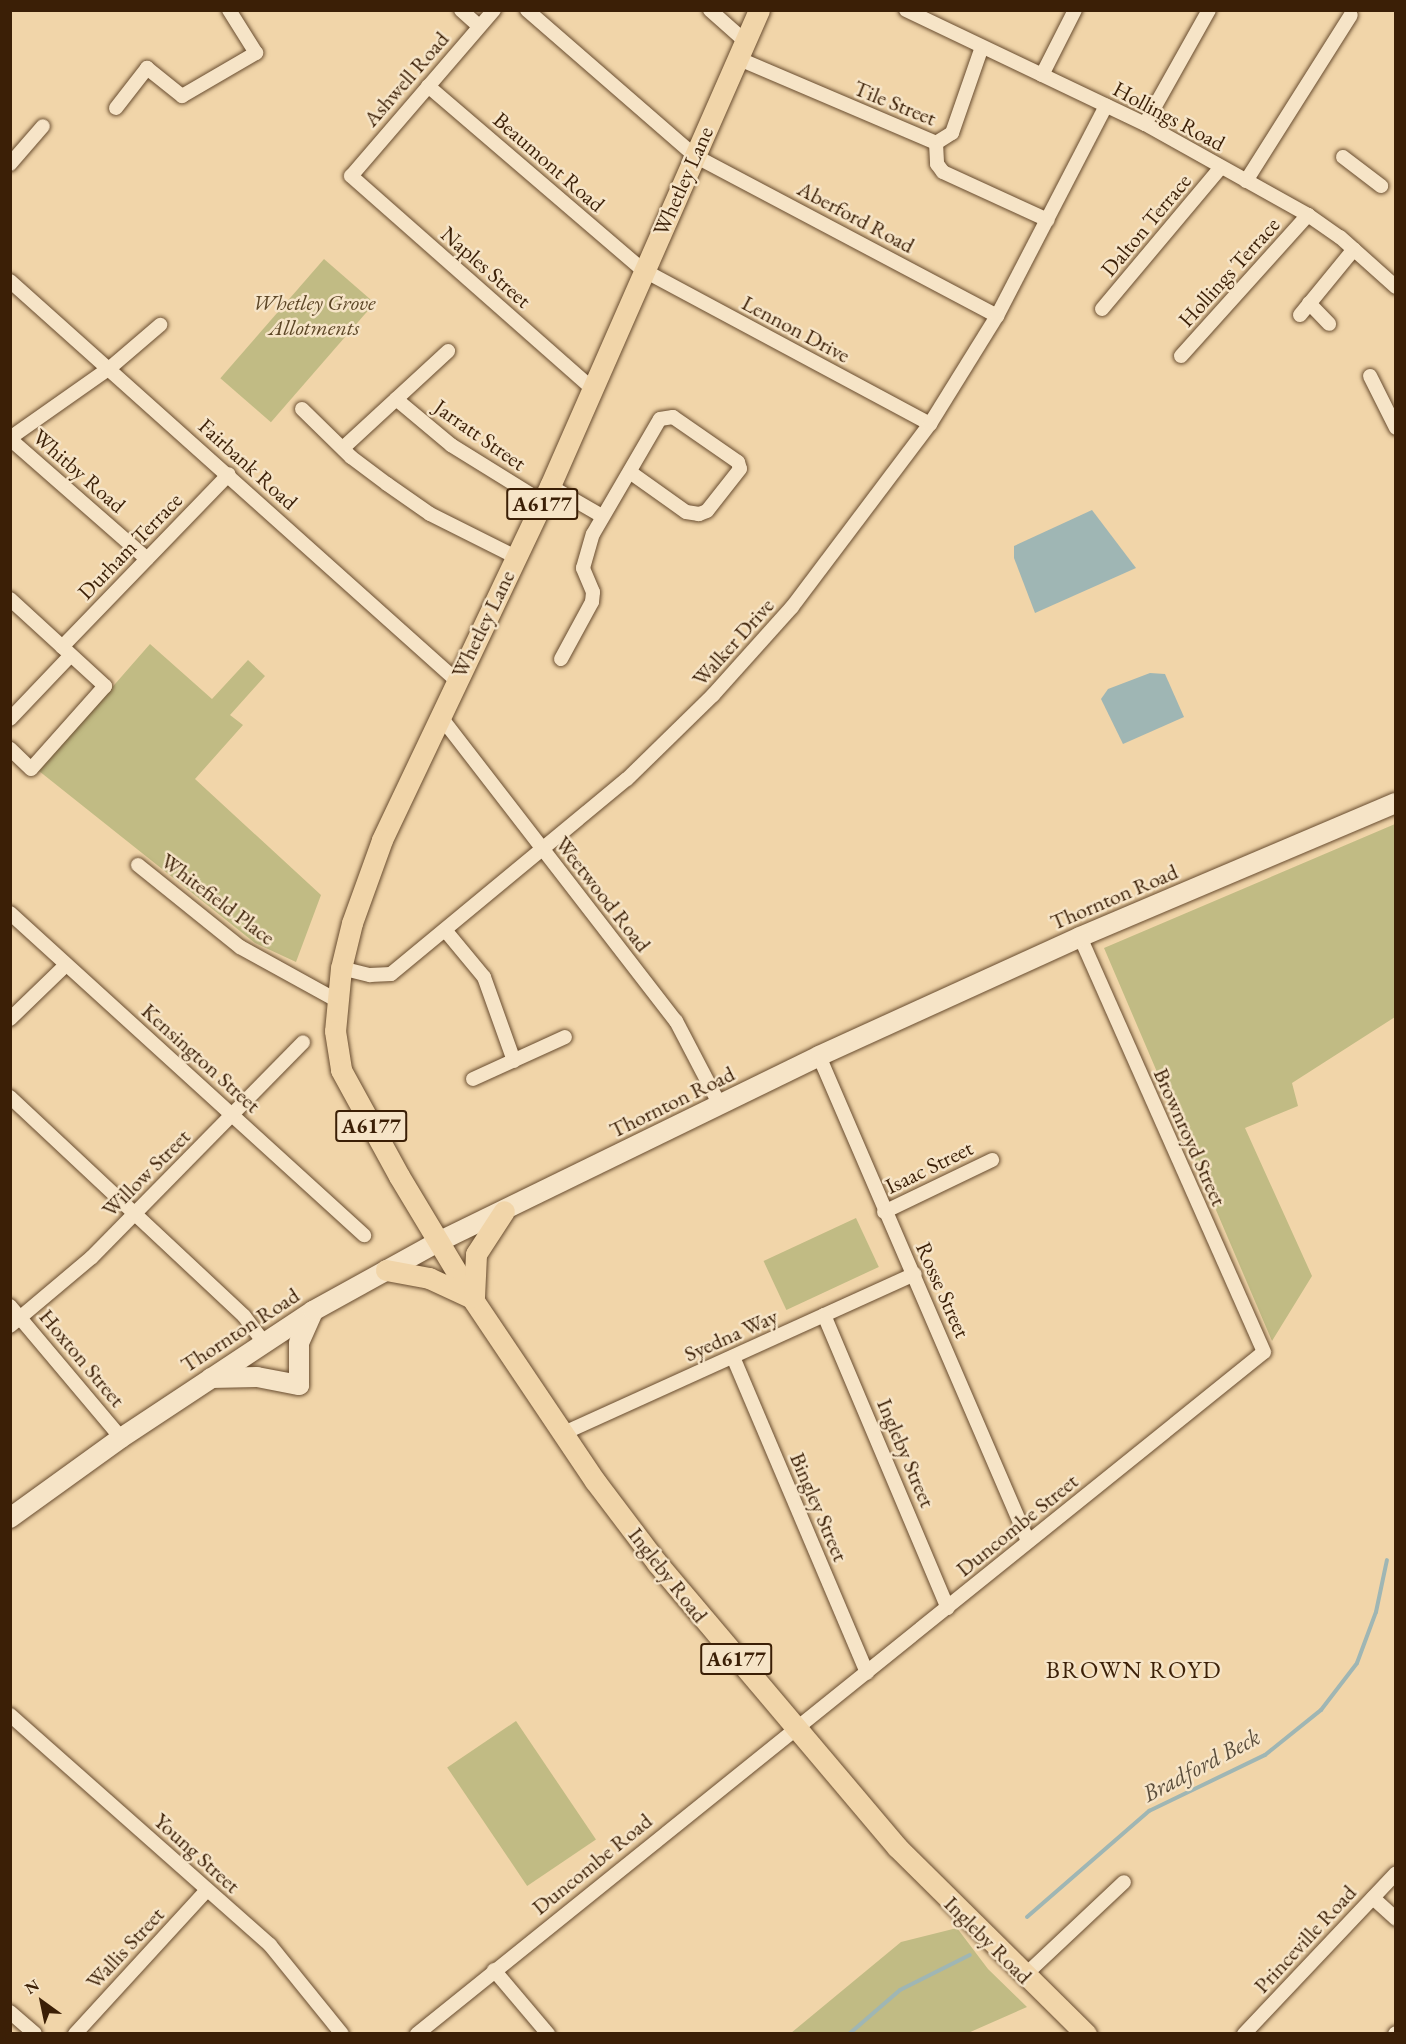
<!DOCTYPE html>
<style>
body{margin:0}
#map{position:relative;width:1406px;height:2044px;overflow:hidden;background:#f1d5a9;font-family:"EB Garamond",serif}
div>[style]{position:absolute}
.green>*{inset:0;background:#c1bb84;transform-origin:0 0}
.water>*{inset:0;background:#9fb6b4}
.stream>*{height:4px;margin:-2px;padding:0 2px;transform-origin:2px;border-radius:2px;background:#9fb6b4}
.roads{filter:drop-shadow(0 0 2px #684c2f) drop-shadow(0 0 2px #684c2f)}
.street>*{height:14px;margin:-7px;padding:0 7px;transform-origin:7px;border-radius:7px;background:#f6e4c7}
.secondary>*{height:20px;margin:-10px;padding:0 10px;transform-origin:10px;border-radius:10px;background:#f6e4c7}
.primary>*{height:21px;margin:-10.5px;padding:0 10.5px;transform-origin:10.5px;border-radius:10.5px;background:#f1d5a9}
span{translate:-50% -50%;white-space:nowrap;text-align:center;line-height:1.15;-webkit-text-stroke:5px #f6e4c7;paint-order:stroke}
.shield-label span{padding:2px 4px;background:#f6e4c7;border:2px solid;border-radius:4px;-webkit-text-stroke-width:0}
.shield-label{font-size:21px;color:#3b1f06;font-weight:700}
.street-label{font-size:22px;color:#3b1f06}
.park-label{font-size:22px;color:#5c4626;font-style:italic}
.neighbourhood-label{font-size:24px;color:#3b1f06;letter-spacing:1.5px}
.water-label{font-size:24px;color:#594c3a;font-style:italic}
.frame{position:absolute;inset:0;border:12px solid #3b1f06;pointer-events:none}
.north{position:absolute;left:12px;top:1972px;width:60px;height:60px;-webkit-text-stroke:4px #f6e4c7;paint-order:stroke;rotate:327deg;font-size:16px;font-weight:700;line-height:24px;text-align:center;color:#3b1f06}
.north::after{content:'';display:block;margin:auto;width:21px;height:27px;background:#3b1f06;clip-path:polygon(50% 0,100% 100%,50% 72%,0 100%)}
</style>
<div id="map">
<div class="green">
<div style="left:324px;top:259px;width:67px;height:158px;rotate:41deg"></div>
<div style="clip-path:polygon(150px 644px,212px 699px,248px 660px,265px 676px,230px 715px,243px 725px,195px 779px,321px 895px,296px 962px,255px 943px,39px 771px)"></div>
<div style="clip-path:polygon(1395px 824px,1395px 1017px,1292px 1083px,1298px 1106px,1245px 1128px,1312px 1276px,1272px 1341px,1104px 948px)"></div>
<div style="left:856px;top:1218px;width:54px;height:102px;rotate:65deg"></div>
<div style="left:516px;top:1721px;width:143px;height:83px;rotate:56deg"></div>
<div style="clip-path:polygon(957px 1928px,988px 1969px,1027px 2007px,968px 2033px,791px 2033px,901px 1942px)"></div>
</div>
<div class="water">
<div style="clip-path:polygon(1092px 510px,1136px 568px,1035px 613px,1014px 558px,1014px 546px)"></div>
<div style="clip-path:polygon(1150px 673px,1165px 674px,1184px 717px,1123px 744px,1101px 699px,1108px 689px)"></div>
</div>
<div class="stream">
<div style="left:1027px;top:1917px;width:162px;rotate:-41deg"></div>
<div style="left:1149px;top:1811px;width:129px;rotate:-25.8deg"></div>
<div style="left:1265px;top:1755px;width:72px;rotate:-38.8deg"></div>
<div style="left:1321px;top:1710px;width:59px;rotate:-52.5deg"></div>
<div style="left:1357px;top:1663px;width:54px;rotate:-69.6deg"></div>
<div style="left:1376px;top:1612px;width:53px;rotate:-78.1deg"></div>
<div style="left:849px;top:2034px;width:67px;rotate:-40.8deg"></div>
<div style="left:900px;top:1990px;width:78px;rotate:-26.6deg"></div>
</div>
<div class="roads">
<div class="street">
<div style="left:461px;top:10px;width:24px;rotate:42deg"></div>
<div style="left:494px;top:10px;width:219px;rotate:130.7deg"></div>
<div style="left:351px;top:176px;width:322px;rotate:41.4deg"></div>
<div style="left:527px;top:10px;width:223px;rotate:41deg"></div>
<div style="left:695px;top:156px;width:342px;rotate:27.9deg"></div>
<div style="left:710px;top:10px;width:47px;rotate:41.5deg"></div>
<div style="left:906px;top:10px;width:265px;rotate:25.5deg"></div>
<div style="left:1145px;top:124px;width:187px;rotate:29.2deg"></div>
<div style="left:1308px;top:215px;width:39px;rotate:35deg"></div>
<div style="left:1340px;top:237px;width:75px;rotate:41.8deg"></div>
<div style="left:737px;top:58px;width:216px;rotate:23.1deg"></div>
<div style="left:936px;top:143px;width:19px;rotate:-32deg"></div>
<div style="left:952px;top:133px;width:91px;rotate:-70.8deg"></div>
<div style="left:1042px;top:75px;width:73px;rotate:-63.1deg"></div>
<div style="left:428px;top:86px;width:283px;rotate:40.6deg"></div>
<div style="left:643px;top:270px;width:326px;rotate:28.2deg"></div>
<div style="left:116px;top:108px;width:51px;rotate:-52.2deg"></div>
<div style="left:147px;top:68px;width:45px;rotate:38.7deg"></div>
<div style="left:182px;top:96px;width:86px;rotate:-30.2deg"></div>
<div style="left:256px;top:53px;width:51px;rotate:-122.1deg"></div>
<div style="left:1145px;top:124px;width:131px;rotate:-60.7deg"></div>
<div style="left:936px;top:143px;width:21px;rotate:87deg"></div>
<div style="left:937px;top:164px;width:10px;rotate:53deg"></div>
<div style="left:943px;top:172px;width:115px;rotate:24.6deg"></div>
<div style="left:1343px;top:157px;width:48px;rotate:37.3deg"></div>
<div style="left:10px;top:164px;width:50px;rotate:-49deg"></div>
<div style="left:1246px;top:181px;width:196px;rotate:-57.7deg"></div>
<div style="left:10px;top:281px;width:598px;rotate:41.82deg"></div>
<div style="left:1309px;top:303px;width:29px;rotate:46deg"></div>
<div style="left:1102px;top:309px;width:185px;rotate:-50deg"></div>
<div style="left:1300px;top:315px;width:85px;rotate:-50.7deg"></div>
<div style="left:1181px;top:356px;width:190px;rotate:-48deg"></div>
<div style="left:1370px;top:376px;width:58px;rotate:63.4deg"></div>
<div style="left:396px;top:399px;width:72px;rotate:39.9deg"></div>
<div style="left:451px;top:445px;width:108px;rotate:31.8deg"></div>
<div style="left:302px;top:409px;width:69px;rotate:44.4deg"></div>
<div style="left:351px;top:457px;width:45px;rotate:36.9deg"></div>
<div style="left:387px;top:484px;width:52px;rotate:34.9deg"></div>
<div style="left:430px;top:514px;width:96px;rotate:26.6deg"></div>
<div style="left:10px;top:438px;width:123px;rotate:-35.1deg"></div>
<div style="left:111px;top:367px;width:65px;rotate:-40.6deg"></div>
<div style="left:10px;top:439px;width:182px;rotate:41.2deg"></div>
<div style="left:343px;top:448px;width:143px;rotate:-42.7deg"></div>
<div style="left:550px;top:486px;width:60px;rotate:30deg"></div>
<div style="left:10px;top:599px;width:129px;rotate:42.5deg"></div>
<div style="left:105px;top:686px;width:111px;rotate:131.7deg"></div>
<div style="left:31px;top:769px;width:29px;rotate:-136deg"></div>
<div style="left:62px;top:647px;width:240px;rotate:-46deg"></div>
<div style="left:561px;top:659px;width:65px;rotate:-61.5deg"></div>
<div style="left:592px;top:602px;width:10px;rotate:-84deg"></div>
<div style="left:593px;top:592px;width:26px;rotate:-113deg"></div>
<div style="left:583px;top:568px;width:35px;rotate:-74deg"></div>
<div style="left:593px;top:534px;width:133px;rotate:-59.8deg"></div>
<div style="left:660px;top:419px;width:13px;rotate:-9deg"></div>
<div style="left:673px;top:417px;width:79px;rotate:34.7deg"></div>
<div style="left:738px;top:462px;width:7px;rotate:74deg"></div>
<div style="left:740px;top:469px;width:53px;rotate:128.2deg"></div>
<div style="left:707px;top:511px;width:9px;rotate:159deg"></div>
<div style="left:699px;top:514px;width:13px;rotate:-171deg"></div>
<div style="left:686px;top:512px;width:69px;rotate:-144.5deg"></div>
<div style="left:440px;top:716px;width:386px;rotate:52.3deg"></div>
<div style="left:676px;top:1021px;width:95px;rotate:62.4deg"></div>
<div style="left:10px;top:719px;width:88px;rotate:-46.4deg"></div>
<div style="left:138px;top:865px;width:131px;rotate:38.8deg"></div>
<div style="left:240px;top:947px;width:110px;rotate:28.9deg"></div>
<div style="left:10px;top:913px;width:479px;rotate:42.3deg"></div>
<div style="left:445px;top:930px;width:61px;rotate:50.3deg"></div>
<div style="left:484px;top:977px;width:89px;rotate:70.3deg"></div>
<div style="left:341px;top:968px;width:30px;rotate:14deg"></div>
<div style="left:370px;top:975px;width:21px;rotate:-3deg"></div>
<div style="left:391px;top:974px;width:306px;rotate:-39.6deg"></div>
<div style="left:627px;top:779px;width:120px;rotate:-44.3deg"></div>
<div style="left:713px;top:695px;width:118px;rotate:-48.1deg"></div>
<div style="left:792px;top:607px;width:229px;rotate:-53deg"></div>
<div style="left:930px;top:424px;width:127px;rotate:-58.2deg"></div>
<div style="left:997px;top:316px;width:237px;rotate:-62.6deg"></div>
<div style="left:10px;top:1019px;width:78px;rotate:-44deg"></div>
<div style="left:819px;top:1056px;width:528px;rotate:66.69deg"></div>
<div style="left:473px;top:1079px;width:101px;rotate:-24.5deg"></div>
<div style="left:10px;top:1097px;width:320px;rotate:43.1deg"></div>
<div style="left:244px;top:1316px;width:34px;rotate:53deg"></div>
<div style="left:884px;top:1212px;width:120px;rotate:-25.7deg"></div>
<div style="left:10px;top:1306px;width:172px;rotate:49.9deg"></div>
<div style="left:824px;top:1315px;width:318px;rotate:67.1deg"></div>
<div style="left:10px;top:1326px;width:107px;rotate:-40.1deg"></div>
<div style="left:92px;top:1257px;width:301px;rotate:-45.5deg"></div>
<div style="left:733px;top:1357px;width:343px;rotate:67deg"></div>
<div style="left:564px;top:1433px;width:385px;rotate:-24.4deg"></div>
<div style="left:10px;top:1715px;width:347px;rotate:41.5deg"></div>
<div style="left:270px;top:1945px;width:114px;rotate:51deg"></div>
<div style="left:1373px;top:1898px;width:31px;rotate:42deg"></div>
<div style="left:494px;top:1970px;width:84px;rotate:49.8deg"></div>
<div style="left:1024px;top:1976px;width:137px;rotate:-43.2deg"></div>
<div style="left:10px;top:2012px;width:33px;rotate:41deg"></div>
<div style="left:75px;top:2034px;width:194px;rotate:-47.5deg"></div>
<div style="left:417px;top:2034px;width:1087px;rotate:-38.84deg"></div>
<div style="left:1264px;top:1352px;width:454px;rotate:-113.9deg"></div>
<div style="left:1244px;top:2034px;width:221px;rotate:-46.6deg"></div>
<div style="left:1395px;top:2034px;width:1px;rotate:-45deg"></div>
</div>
<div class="secondary">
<div style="left:211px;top:1378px;width:46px;rotate:-1.2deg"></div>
<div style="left:257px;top:1377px;width:43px;rotate:10.8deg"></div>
<div style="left:299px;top:1385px;width:42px;rotate:-90deg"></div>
<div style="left:299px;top:1343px;width:35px;rotate:-66deg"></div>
<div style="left:10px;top:1518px;width:137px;rotate:-35.8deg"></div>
<div style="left:121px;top:1438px;width:230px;rotate:-33.5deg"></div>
<div style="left:313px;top:1311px;width:143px;rotate:-28.9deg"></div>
<div style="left:438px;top:1242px;width:424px;rotate:-26deg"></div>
<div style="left:819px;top:1056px;width:287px;rotate:-24.5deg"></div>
<div style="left:1080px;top:937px;width:343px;rotate:-23deg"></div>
</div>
<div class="primary">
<div style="left:759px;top:10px;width:520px;rotate:113.71deg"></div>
<div style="left:550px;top:486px;width:392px;rotate:115.4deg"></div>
<div style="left:382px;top:840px;width:88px;rotate:109.9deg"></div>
<div style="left:352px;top:923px;width:46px;rotate:103.7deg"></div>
<div style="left:341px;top:968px;width:63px;rotate:95.4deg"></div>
<div style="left:335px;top:1031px;width:39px;rotate:81deg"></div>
<div style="left:341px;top:1070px;width:121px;rotate:61.3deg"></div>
<div style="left:399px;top:1176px;width:146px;rotate:59deg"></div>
<div style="left:474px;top:1301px;width:217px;rotate:56.1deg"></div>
<div style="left:595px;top:1481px;width:103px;rotate:52.9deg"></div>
<div style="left:657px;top:1563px;width:372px;rotate:49.8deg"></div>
<div style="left:897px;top:1847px;width:266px;rotate:44.7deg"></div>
<div style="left:386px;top:1270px;width:44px;rotate:10.5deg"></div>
<div style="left:429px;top:1278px;width:47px;rotate:24.9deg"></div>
<div style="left:474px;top:1297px;width:43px;rotate:-87.3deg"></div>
<div style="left:476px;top:1254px;width:51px;rotate:-56.9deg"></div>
</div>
</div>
<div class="shield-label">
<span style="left:542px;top:504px">A6177</span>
<span style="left:371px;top:1126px">A6177</span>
<span style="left:736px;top:1659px">A6177</span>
</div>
<div class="street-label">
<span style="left:406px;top:79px;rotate:-49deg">Ashwell Road</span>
<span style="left:895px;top:103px;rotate:22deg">Tile Street</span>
<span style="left:1169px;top:116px;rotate:28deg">Hollings Road</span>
<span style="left:549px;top:162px;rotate:41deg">Beaumont Road</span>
<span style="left:683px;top:181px;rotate:-66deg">Whetley Lane</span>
<span style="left:856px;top:217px;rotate:28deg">Aberford Road</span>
<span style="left:1146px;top:225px;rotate:-50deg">Dalton Terrace</span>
<span style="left:486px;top:267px;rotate:41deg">Naples Street</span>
<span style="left:1229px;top:272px;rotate:-48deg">Hollings Terrace</span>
<span style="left:796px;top:329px;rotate:28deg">Lennon Drive</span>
<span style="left:480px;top:435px;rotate:35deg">Jarratt Street</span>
<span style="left:248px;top:464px;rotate:42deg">Fairbank Road</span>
<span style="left:79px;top:471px;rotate:41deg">Whitby Road</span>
<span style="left:130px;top:546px;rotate:-46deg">Durham Terrace</span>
<span style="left:483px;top:624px;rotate:-64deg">Whetley Lane</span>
<span style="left:733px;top:642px;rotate:-48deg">Walker Drive</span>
<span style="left:603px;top:894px;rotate:52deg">Weetwood Road</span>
<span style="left:1114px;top:897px;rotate:-23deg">Thornton Road</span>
<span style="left:218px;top:899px;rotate:37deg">Whitefield Place</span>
<span style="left:201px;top:1058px;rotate:42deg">Kensington Street</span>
<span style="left:672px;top:1102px;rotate:-26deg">Thornton Road</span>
<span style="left:1190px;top:1137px;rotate:66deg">Brownroyd Street</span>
<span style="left:929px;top:1167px;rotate:-26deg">Isaac Street</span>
<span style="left:146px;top:1173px;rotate:-45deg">Willow Street</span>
<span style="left:943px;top:1290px;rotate:66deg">Rosse Street</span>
<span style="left:240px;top:1330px;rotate:-33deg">Thornton Road</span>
<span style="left:731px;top:1335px;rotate:-24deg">Syedna Way</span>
<span style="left:82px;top:1358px;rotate:50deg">Hoxton Street</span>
<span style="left:906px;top:1453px;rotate:67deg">Ingleby Street</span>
<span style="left:819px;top:1507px;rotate:67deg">Bingley Street</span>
<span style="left:1017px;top:1525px;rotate:-39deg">Duncombe Street</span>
<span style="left:668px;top:1575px;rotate:52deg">Ingleby Road</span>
<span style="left:197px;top:1853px;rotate:42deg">Young Street</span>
<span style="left:592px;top:1864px;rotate:-39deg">Duncombe Road</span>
<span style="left:1305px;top:1939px;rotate:-47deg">Princeville Road</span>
<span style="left:988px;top:1940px;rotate:45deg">Ingleby Road</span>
<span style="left:125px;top:1948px;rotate:-47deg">Wallis Street</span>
</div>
<div class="park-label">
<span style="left:314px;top:315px">Whetley Grove<br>Allotments</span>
</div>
<div class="neighbourhood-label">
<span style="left:1134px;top:1670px">BROWN ROYD</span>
</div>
<div class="water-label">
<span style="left:1201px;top:1765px;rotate:-28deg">Bradford Beck</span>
</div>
<div class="frame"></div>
<div class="north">N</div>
</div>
